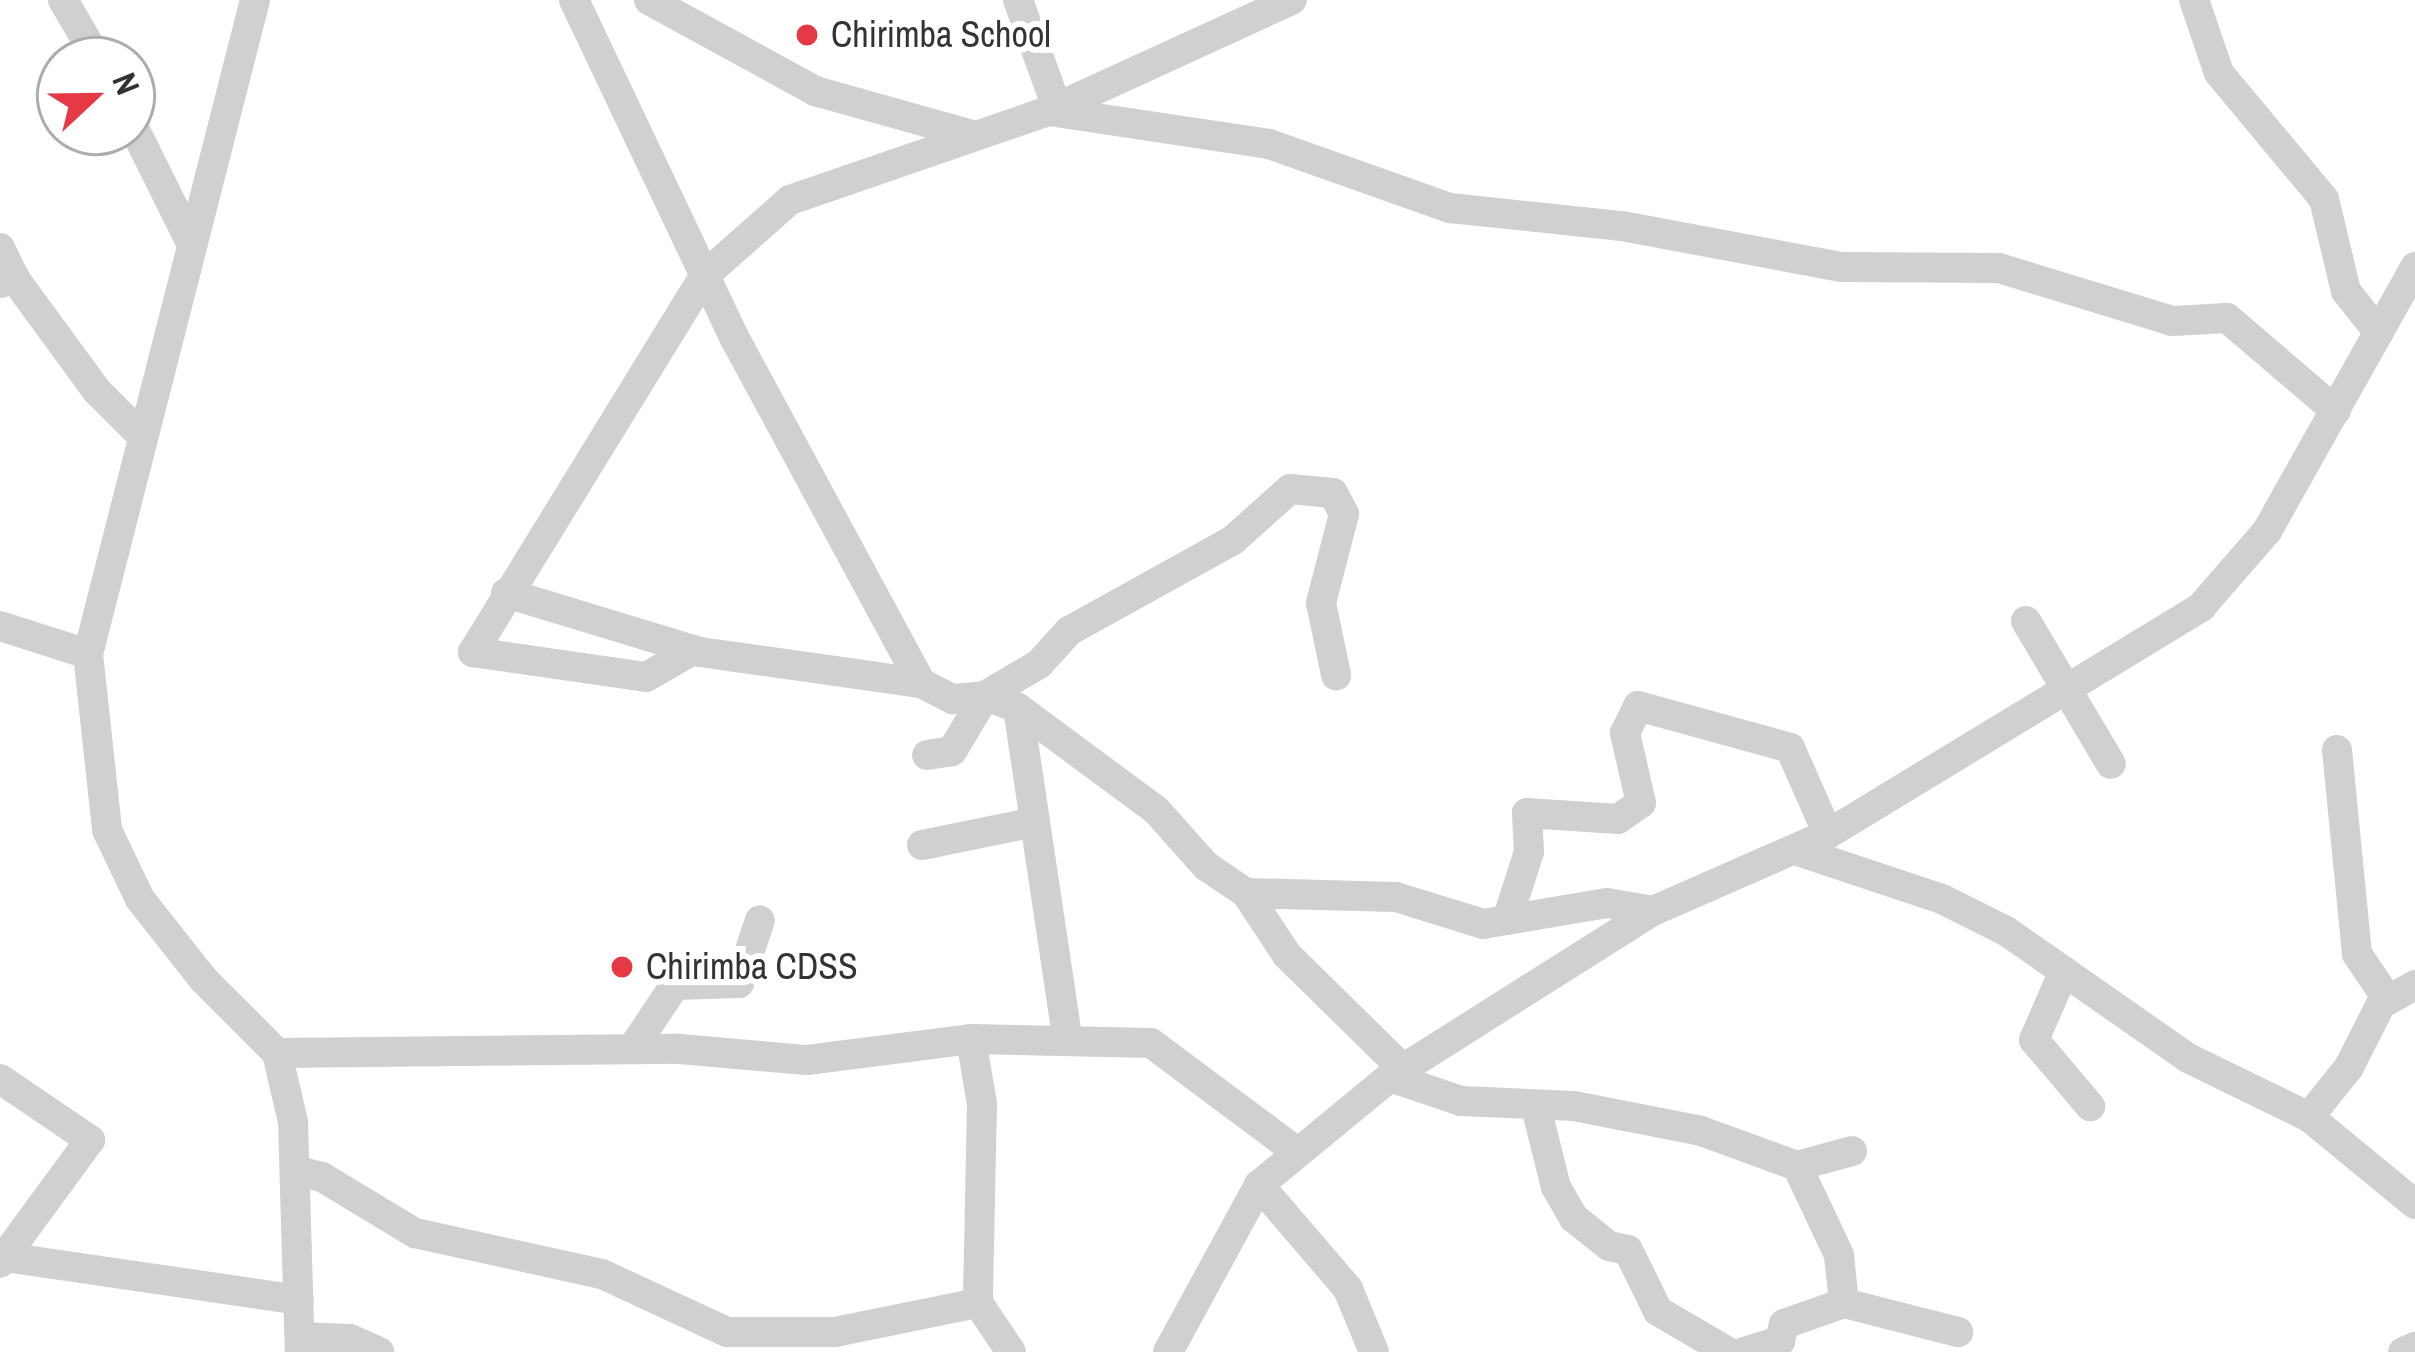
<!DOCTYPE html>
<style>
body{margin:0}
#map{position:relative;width:2415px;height:1352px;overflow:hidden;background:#fff;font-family:"Archivo Narrow",sans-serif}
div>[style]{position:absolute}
.minor>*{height:30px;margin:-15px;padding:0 15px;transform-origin:15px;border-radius:15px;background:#d0d0d0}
.dots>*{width:33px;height:33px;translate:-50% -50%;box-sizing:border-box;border:6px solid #fff;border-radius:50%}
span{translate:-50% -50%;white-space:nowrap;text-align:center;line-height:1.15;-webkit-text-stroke:12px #fff;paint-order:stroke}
.poi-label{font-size:36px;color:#333}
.left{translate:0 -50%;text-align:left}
.north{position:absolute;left:36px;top:36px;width:120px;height:120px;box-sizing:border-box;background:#fff;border:3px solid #adadad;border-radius:50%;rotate:68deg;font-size:33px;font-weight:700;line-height:48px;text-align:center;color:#333}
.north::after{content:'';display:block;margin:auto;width:42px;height:54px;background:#e63946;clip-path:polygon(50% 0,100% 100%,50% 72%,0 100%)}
</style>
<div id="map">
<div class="minor">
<div style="left:63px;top:0;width:69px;rotate:59.7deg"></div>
<div style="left:255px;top:0;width:675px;rotate:104.32deg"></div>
<div style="left:88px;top:654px;width:177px;rotate:83.8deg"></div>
<div style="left:107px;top:830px;width:76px;rotate:64.4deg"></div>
<div style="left:140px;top:899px;width:103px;rotate:51.7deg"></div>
<div style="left:204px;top:980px;width:103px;rotate:45deg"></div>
<div style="left:277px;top:1053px;width:71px;rotate:76.9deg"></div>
<div style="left:293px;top:1122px;width:230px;rotate:88.3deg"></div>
<div style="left:574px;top:0;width:373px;rotate:64.6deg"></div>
<div style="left:734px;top:337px;width:393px;rotate:61.6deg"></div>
<div style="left:921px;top:683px;width:36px;rotate:27deg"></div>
<div style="left:953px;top:699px;width:32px;rotate:-5deg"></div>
<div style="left:985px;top:696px;width:35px;rotate:20deg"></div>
<div style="left:1018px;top:708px;width:332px;rotate:81.5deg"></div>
<div style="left:649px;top:0;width:189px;rotate:28.7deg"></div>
<div style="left:815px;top:91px;width:164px;rotate:15.6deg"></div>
<div style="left:1018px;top:0;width:115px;rotate:70.1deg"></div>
<div style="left:2194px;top:0;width:77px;rotate:71.1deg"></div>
<div style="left:2219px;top:73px;width:164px;rotate:50.2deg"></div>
<div style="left:2324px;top:199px;width:95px;rotate:76.6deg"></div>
<div style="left:2346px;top:291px;width:53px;rotate:51.8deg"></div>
<div style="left:1049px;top:111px;width:222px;rotate:8.5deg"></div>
<div style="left:1269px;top:144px;width:192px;rotate:19.5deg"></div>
<div style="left:1450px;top:208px;width:173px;rotate:6deg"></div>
<div style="left:1622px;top:226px;width:223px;rotate:10.6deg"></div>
<div style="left:1841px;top:267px;width:158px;rotate:0.4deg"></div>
<div style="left:1999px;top:268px;width:181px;rotate:17deg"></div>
<div style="left:2172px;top:321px;width:55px;rotate:-3.1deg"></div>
<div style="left:2227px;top:318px;width:143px;rotate:40.5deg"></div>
<div style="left:132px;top:124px;width:133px;rotate:63.6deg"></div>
<div style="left:0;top:248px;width:34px;rotate:64deg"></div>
<div style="left:0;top:283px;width:16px;rotate:-15deg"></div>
<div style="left:15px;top:279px;width:139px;rotate:53.8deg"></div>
<div style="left:97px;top:391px;width:64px;rotate:45deg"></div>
<div style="left:506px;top:593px;width:203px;rotate:16.9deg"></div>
<div style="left:700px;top:652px;width:223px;rotate:8deg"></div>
<div style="left:2026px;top:621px;width:166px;rotate:59.3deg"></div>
<div style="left:0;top:626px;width:92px;rotate:17.7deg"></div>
<div style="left:693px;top:650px;width:54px;rotate:150.1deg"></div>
<div style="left:646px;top:677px;width:175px;rotate:-171.8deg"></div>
<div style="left:473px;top:652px;width:441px;rotate:-58.4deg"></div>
<div style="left:704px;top:276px;width:115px;rotate:-41.5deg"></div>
<div style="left:790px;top:200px;width:274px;rotate:-19deg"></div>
<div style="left:1049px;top:111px;width:267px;rotate:-24.6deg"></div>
<div style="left:1018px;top:708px;width:172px;rotate:36.5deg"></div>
<div style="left:1156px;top:810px;width:75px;rotate:48.2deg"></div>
<div style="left:1206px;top:866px;width:48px;rotate:34deg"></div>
<div style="left:1246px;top:893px;width:150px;rotate:1.5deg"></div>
<div style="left:1396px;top:897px;width:91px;rotate:17.2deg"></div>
<div style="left:1483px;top:924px;width:126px;rotate:-9.6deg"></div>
<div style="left:1607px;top:903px;width:47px;rotate:9.9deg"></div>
<div style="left:2337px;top:750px;width:205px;rotate:84.4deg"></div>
<div style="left:2357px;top:954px;width:55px;rotate:56deg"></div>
<div style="left:927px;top:755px;width:25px;rotate:-9deg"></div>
<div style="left:952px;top:751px;width:64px;rotate:-59deg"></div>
<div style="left:985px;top:696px;width:63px;rotate:-30.7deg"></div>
<div style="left:1039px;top:664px;width:45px;rotate:-47.7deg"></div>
<div style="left:1069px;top:631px;width:188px;rotate:-29deg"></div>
<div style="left:1233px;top:540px;width:76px;rotate:-41.8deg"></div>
<div style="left:1290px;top:489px;width:43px;rotate:5.3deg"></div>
<div style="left:1333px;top:493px;width:24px;rotate:62deg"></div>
<div style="left:1344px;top:514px;width:92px;rotate:104.5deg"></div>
<div style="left:1321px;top:603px;width:74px;rotate:78.2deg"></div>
<div style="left:922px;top:845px;width:110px;rotate:-11.5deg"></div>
<div style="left:1795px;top:850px;width:155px;rotate:18.4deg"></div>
<div style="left:1942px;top:899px;width:72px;rotate:26.6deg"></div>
<div style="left:2006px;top:931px;width:222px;rotate:34.9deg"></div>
<div style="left:2188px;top:1058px;width:135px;rotate:26deg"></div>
<div style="left:2309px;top:1117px;width:137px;rotate:39.4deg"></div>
<div style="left:1246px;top:893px;width:74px;rotate:56.5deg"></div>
<div style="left:1287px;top:955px;width:163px;rotate:44.5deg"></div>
<div style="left:1507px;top:920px;width:71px;rotate:-72.1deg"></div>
<div style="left:1529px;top:852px;width:39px;rotate:-93deg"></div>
<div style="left:1527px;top:813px;width:91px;rotate:3.8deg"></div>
<div style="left:1618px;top:819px;width:28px;rotate:-35deg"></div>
<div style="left:1641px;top:803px;width:72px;rotate:-102.9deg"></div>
<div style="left:1625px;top:733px;width:30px;rotate:-64deg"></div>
<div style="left:1638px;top:706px;width:158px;rotate:15.4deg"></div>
<div style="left:1790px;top:748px;width:94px;rotate:66.2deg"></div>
<div style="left:2064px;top:971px;width:75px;rotate:113.5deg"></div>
<div style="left:2034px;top:1040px;width:87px;rotate:49.7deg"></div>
<div style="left:971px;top:1039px;width:66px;rotate:80.4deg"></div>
<div style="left:982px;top:1104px;width:199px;rotate:91.2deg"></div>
<div style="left:978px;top:1303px;width:59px;rotate:56deg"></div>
<div style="left:632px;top:1049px;width:77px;rotate:-56.1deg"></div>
<div style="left:675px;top:985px;width:64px;rotate:-1.8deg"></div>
<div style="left:739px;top:983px;width:66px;rotate:-71.6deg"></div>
<div style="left:277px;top:1053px;width:403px;rotate:-0.6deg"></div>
<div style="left:680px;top:1049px;width:127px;rotate:5deg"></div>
<div style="left:807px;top:1060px;width:165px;rotate:-7.3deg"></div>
<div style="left:971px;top:1039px;width:180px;rotate:1.3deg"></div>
<div style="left:1151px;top:1043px;width:181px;rotate:36.7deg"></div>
<div style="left:1390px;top:1077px;width:75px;rotate:18.7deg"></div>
<div style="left:1461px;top:1101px;width:113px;rotate:2.5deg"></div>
<div style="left:1574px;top:1106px;width:129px;rotate:11.1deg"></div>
<div style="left:1701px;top:1131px;width:102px;rotate:20deg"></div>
<div style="left:1797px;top:1166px;width:57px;rotate:-15.3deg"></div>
<div style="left:0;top:1079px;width:109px;rotate:34.1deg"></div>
<div style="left:90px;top:1140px;width:152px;rotate:126.2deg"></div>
<div style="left:1536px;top:1107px;width:82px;rotate:76deg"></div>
<div style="left:1556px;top:1187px;width:36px;rotate:60deg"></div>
<div style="left:1574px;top:1218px;width:45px;rotate:38.7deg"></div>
<div style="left:1609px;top:1246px;width:19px;rotate:12deg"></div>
<div style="left:1628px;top:1250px;width:68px;rotate:63.8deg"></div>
<div style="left:1658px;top:1311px;width:81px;rotate:30.4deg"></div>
<div style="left:2309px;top:1117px;width:64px;rotate:-51.3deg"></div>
<div style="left:2349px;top:1067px;width:71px;rotate:-63.1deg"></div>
<div style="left:2381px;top:1004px;width:39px;rotate:-29deg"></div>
<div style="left:1797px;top:1166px;width:98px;rotate:64.7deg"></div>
<div style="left:1839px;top:1255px;width:48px;rotate:84.1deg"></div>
<div style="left:1844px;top:1303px;width:118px;rotate:14.3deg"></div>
<div style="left:295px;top:1170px;width:28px;rotate:15deg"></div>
<div style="left:322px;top:1177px;width:109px;rotate:31.1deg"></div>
<div style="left:415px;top:1233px;width:191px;rotate:12.4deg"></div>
<div style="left:602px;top:1274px;width:138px;rotate:24.9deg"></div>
<div style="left:727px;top:1332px;width:108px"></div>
<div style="left:835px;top:1332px;width:146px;rotate:-11.5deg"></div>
<div style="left:1259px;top:1185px;width:137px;rotate:49.4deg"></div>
<div style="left:1348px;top:1289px;width:68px;rotate:67.6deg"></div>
<div style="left:5px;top:1257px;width:297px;rotate:8.3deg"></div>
<div style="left:300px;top:1337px;width:50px;rotate:2.3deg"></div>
<div style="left:350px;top:1339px;width:32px;rotate:24deg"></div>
<div style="left:1168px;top:1352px;width:190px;rotate:-61.4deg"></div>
<div style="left:1259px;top:1185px;width:170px;rotate:-39.5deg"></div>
<div style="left:1390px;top:1077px;width:311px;rotate:-32.3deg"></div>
<div style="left:1653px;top:911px;width:191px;rotate:-23.7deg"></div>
<div style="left:1828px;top:834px;width:437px;rotate:-31.3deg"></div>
<div style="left:2201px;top:607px;width:101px;rotate:-49deg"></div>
<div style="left:2267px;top:531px;width:303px;rotate:-60.7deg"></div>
<div style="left:1744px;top:1352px;width:38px;rotate:-17deg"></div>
<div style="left:1780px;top:1341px;width:17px;rotate:-77deg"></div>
<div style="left:1784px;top:1324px;width:64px;rotate:-19.3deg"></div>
<div style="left:2403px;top:1352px;width:13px;rotate:-23deg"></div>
</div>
<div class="dots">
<div style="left:807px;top:35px;background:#e63946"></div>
<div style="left:622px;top:967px;background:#e63946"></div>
</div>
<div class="poi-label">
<span class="left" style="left:831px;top:35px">Chirimba School</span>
<span class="left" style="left:646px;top:967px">Chirimba CDSS</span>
</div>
<div class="north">N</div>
</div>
